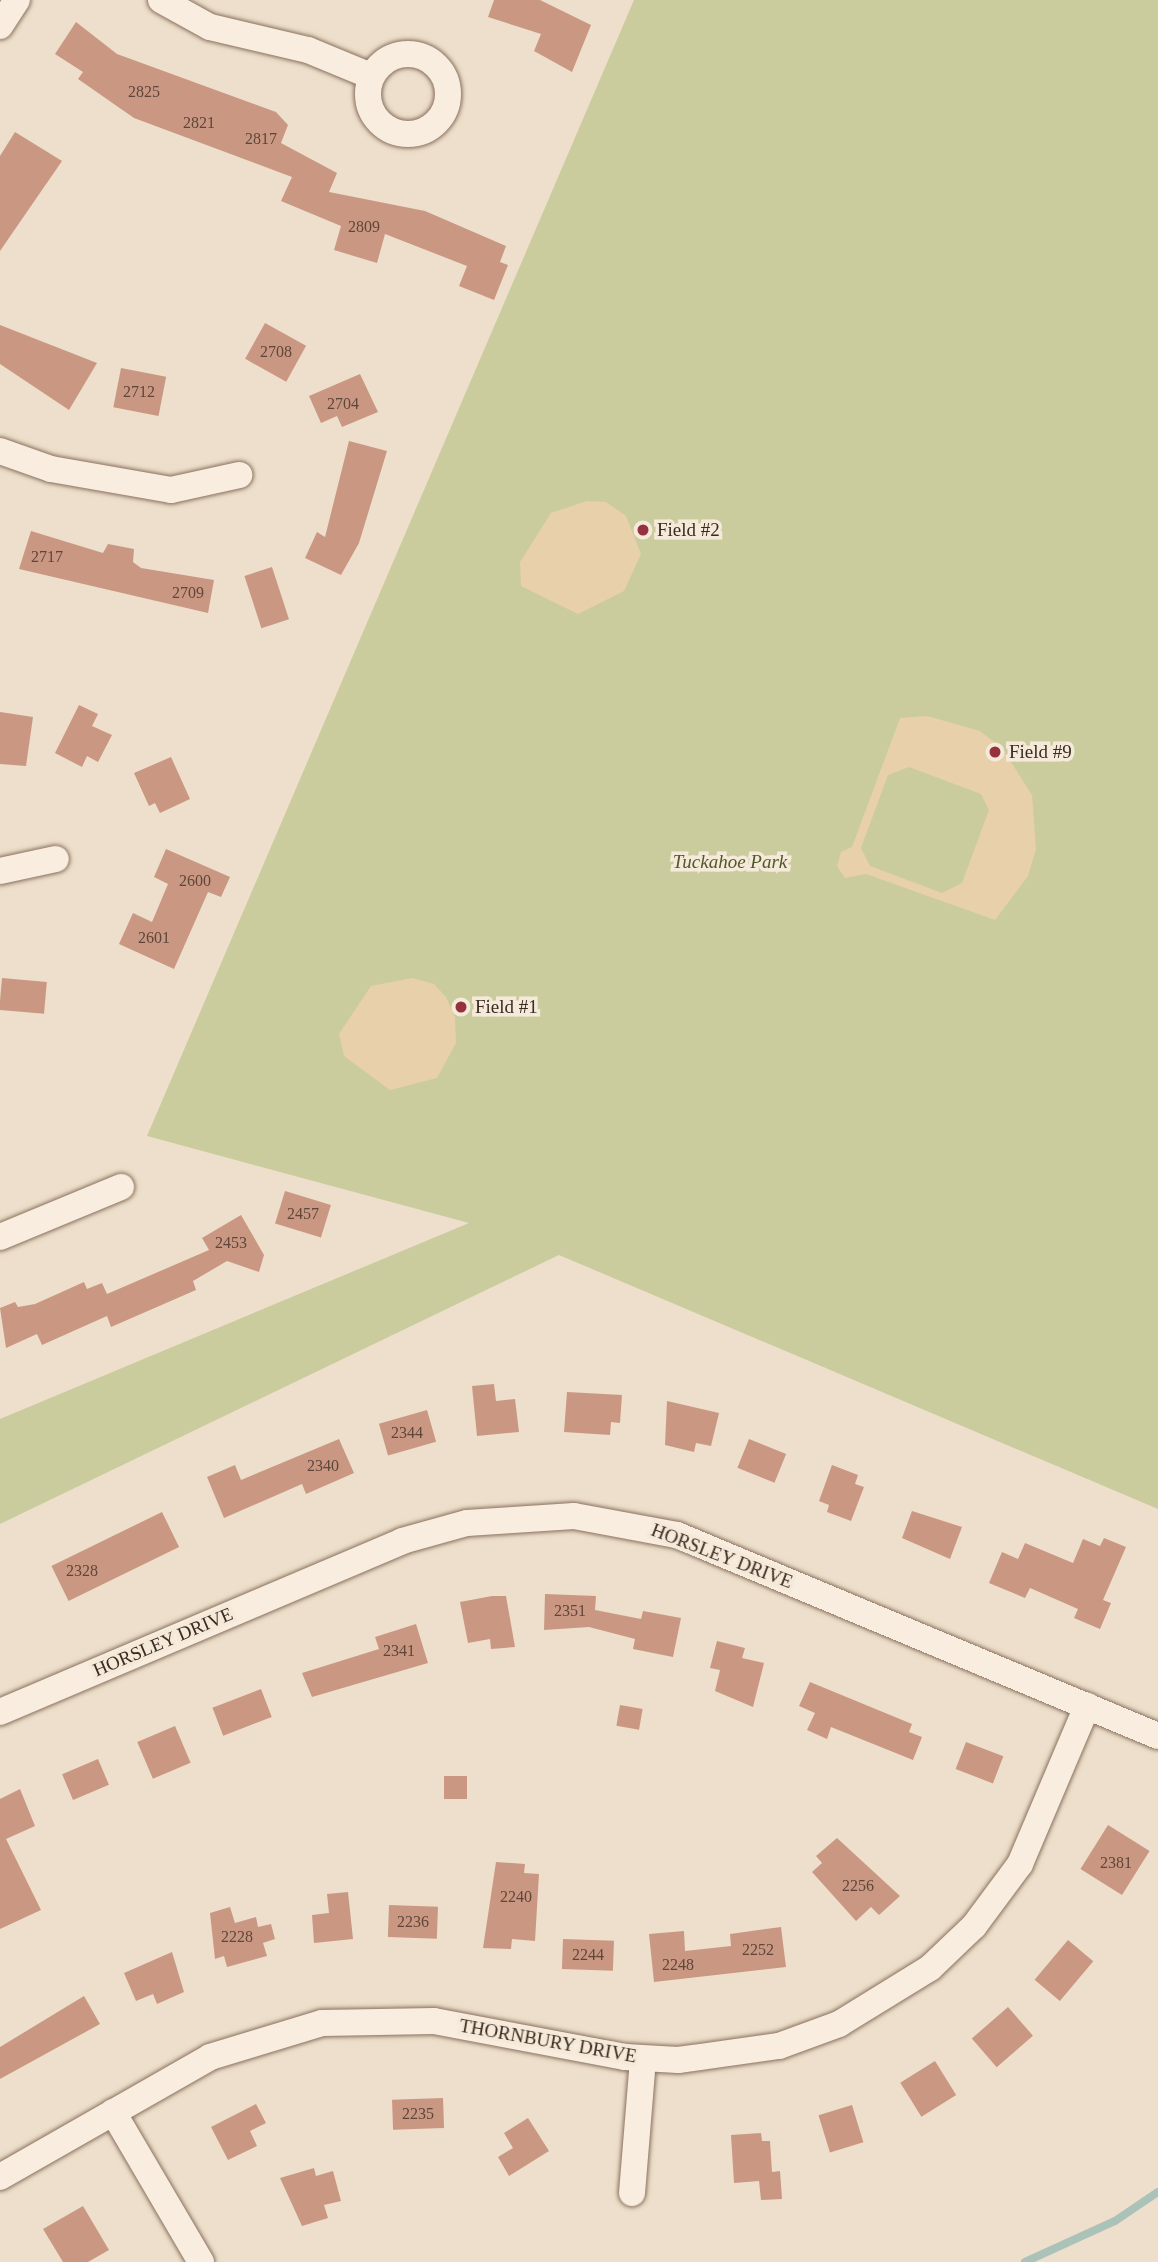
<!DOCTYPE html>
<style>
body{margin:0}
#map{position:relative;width:1158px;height:2262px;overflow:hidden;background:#eddfcb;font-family:"Times New Roman",serif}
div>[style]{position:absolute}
.green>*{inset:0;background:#cbcc9e}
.sand>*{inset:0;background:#e7d0aa}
.stream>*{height:8px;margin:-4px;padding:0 4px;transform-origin:4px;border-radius:4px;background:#abc2b9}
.building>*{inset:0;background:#ca9882;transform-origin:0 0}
.roads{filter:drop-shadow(0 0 2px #8a715f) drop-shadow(0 0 2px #8a715f)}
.minor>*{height:26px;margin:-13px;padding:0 13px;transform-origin:13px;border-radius:13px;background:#f8edde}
.minor>.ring{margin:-13px;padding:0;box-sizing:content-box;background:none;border:26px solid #f8edde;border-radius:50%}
.dots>*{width:19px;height:19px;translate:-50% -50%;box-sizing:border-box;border:4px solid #f5eada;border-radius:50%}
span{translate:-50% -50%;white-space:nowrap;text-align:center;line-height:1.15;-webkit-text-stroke:7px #f5eada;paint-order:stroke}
.number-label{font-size:16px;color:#5f463a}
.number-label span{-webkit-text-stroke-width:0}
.poi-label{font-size:19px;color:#3b2b22}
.left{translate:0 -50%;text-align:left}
.park-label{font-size:19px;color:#505729;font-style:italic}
.street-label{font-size:19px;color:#3b2b22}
</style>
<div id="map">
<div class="green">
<div style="clip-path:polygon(634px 0,1158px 0,1158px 1509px,559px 1255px,0 1524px,0 1419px,469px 1223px,147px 1136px)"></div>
</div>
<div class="sand">
<div style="clip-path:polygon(587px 501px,606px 502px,626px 516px,641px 554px,624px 591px,578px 614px,521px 586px,520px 562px,551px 513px)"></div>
<div style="clip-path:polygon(evenodd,927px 716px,980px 731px,1002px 748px,1032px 795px,1036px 849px,1028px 876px,995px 920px,866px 874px,845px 878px,837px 866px,841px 852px,852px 847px,900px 718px,927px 716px,909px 767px,981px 794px,989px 810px,962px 883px,942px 893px,870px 866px,861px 848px,888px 775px,909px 767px)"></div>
<div style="clip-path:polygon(412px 978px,434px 984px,446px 997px,455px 1017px,456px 1043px,437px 1078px,390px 1090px,344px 1056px,339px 1034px,371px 986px)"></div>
</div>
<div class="stream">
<div style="left:1025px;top:2262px;width:99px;rotate:-24.5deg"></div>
<div style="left:1115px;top:2221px;width:52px;rotate:-34deg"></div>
</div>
<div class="building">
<div style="clip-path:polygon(494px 0,540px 0,591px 25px,572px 72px,534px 51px,541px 34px,488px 17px)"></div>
<div style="clip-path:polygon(76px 22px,117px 54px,276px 112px,288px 125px,281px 143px,337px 173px,329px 192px,425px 211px,506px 246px,500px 262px,508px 265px,494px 300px,459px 286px,467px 266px,385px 234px,377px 263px,334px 250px,341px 226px,281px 201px,292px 177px,134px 118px,78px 79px,83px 72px,55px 54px)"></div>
<div style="clip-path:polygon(15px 132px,62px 161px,0 251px,0 156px)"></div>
<div style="left:265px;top:323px;width:47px;height:41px;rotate:29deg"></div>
<div style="clip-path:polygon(0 325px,97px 363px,69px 410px,0 364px)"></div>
<div style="left:121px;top:368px;width:46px;height:40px;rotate:11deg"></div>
<div style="clip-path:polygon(360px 374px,378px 412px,342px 427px,337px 416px,321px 423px,309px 396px)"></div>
<div style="clip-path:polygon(349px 441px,387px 451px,359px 543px,341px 575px,305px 558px,317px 532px,325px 537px)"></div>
<div style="clip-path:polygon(31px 531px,103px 553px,108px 544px,134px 549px,133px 562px,141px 568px,214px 580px,208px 613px,19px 569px)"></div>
<div style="left:272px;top:567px;width:55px;height:29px;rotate:72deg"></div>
<div style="clip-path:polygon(79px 705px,98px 714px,92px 726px,112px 735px,98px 762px,87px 756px,82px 767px,55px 753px)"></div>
<div style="clip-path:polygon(0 712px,33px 717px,26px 766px,0 764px)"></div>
<div style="clip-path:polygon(171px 757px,190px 799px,160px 813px,155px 803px,149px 806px,134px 773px)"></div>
<div style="clip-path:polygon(166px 849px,230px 877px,221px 897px,208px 892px,174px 969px,119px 944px,133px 913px,152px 922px,168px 884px,154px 877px)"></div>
<div style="left:2px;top:978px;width:45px;height:32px;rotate:5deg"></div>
<div style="left:285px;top:1191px;width:48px;height:34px;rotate:17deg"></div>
<div style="clip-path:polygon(241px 1215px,264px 1255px,259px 1272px,227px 1261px,193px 1281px,196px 1290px,111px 1327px,107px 1316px,42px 1345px,37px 1334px,6px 1348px,0 1308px,15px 1302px,18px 1307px,35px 1304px,84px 1282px,87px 1289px,102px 1283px,107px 1294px,209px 1250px,202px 1238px)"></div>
<div style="clip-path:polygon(494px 1384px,496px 1401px,515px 1399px,519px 1432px,477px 1436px,472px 1386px)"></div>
<div style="clip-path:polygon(567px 1392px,622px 1395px,620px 1423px,611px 1422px,610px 1435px,564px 1432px)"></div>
<div style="clip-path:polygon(667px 1401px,719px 1413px,711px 1446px,696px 1443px,694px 1452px,665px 1445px)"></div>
<div style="left:427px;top:1410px;width:33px;height:50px;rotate:74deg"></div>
<div style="clip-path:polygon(339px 1439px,354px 1473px,306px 1494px,302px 1484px,224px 1518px,207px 1477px,235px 1465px,241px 1480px)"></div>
<div style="left:749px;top:1439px;width:40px;height:31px;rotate:22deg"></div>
<div style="clip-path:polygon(832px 1465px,858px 1475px,855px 1484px,864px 1487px,851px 1521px,827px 1512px,829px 1505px,819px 1501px)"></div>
<div style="clip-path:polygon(912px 1511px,962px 1527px,950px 1559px,902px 1538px)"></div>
<div style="left:162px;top:1512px;width:39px;height:123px;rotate:64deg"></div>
<div style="clip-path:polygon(1104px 1538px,1126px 1547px,1103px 1600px,1111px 1603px,1100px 1629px,1074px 1618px,1078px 1609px,1030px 1588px,1025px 1598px,989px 1583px,1002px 1552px,1018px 1559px,1025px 1543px,1073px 1563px,1083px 1539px,1100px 1546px)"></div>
<div style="clip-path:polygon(545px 1594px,596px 1596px,595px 1610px,641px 1619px,643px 1611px,681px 1618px,673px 1657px,633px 1649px,635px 1639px,589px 1627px,544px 1630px)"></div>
<div style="clip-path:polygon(492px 1596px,506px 1596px,515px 1647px,491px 1649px,490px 1639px,468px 1643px,460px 1602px)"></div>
<div style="clip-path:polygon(416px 1624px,428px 1663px,312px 1697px,302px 1673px,379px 1649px,375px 1637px)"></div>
<div style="clip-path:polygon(717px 1641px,745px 1648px,742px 1658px,764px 1663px,753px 1707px,715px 1691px,720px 1670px,710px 1668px)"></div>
<div style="clip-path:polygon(810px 1682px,912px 1724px,909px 1732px,922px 1737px,913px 1760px,831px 1727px,827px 1739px,807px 1730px,815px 1713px,799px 1706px)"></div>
<div style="left:261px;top:1689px;width:30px;height:52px;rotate:69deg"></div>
<div style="left:620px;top:1705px;width:23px;height:21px;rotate:10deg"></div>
<div style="left:175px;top:1726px;width:40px;height:41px;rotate:67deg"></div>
<div style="left:966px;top:1742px;width:40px;height:29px;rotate:21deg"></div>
<div style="left:98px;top:1759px;width:28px;height:39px;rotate:67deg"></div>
<div style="left:444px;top:1776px;width:23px;height:23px"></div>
<div style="clip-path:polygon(20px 1789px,35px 1826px,6px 1839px,41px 1910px,0 1929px,0 1799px)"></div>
<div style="left:1108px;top:1825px;width:49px;height:52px;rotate:32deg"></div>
<div style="clip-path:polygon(837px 1838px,900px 1896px,879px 1915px,871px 1907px,856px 1921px,812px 1872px,822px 1863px,816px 1856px)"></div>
<div style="clip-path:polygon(496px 1862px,525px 1864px,524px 1873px,539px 1874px,535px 1941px,512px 1939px,511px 1949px,483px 1948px)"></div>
<div style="clip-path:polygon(348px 1892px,353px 1939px,314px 1943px,312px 1915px,329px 1913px,327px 1894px)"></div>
<div style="left:389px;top:1905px;width:49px;height:32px;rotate:2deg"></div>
<div style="clip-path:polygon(230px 1907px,235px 1923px,256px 1917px,258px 1927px,271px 1924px,275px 1939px,263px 1943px,267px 1956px,227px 1967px,224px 1956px,215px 1959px,210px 1913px)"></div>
<div style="clip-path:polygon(781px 1927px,786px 1967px,654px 1982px,649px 1934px,684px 1931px,685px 1951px,731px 1946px,730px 1934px)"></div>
<div style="left:563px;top:1939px;width:51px;height:30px;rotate:2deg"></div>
<div style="left:1068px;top:1940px;width:33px;height:52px;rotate:40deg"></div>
<div style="clip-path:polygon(172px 1952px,184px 1992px,157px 2004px,153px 1994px,136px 2001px,124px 1973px)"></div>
<div style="clip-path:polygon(84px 1996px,100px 2024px,0 2079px,0 2047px)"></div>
<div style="left:1008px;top:2007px;width:38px;height:48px;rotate:49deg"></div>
<div style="left:935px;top:2061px;width:40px;height:41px;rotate:58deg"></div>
<div style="left:443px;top:2098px;width:30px;height:51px;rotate:88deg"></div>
<div style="clip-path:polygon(256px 2104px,266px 2123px,250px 2131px,257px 2146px,228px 2160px,211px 2127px)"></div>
<div style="left:852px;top:2105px;width:39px;height:35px;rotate:73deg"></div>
<div style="clip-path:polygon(528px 2118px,549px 2151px,509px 2176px,498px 2157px,513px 2148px,504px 2133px)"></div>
<div style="clip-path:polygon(761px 2133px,762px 2141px,770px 2141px,772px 2172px,780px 2171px,782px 2199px,761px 2200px,759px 2181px,734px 2183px,731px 2135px)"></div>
<div style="clip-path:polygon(314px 2168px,316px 2176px,333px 2171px,341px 2201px,324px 2205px,328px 2218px,302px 2226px,280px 2178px)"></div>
<div style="clip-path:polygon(83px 2206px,109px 2250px,88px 2262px,63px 2262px,43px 2229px)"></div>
</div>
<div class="roads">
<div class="minor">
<div style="left:161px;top:0;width:56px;rotate:28.9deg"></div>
<div style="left:210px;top:27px;width:101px;rotate:13.2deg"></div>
<div style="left:308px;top:50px;width:68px;rotate:22.4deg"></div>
<div style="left:0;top:26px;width:31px;rotate:-57deg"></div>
<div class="ring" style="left:368px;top:54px;width:54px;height:54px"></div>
<div style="left:0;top:451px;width:54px;rotate:19.4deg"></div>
<div style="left:51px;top:469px;width:122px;rotate:9.9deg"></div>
<div style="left:171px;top:490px;width:70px;rotate:-12.4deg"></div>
<div style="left:0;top:871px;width:57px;rotate:-12.1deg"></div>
<div style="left:0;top:1237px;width:131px;rotate:-22.5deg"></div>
<div style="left:0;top:1712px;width:437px;rotate:-23deg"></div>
<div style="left:402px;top:1541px;width:67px;rotate:-15.5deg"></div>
<div style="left:467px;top:1523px;width:107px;rotate:-3.7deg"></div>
<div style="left:574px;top:1516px;width:105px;rotate:10.5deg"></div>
<div style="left:677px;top:1535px;width:521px;rotate:22.68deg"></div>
<div style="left:113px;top:2112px;width:174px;rotate:59.6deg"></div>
<div style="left:0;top:2177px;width:242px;rotate:-29.7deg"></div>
<div style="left:210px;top:2057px;width:117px;rotate:-16.9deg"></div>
<div style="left:322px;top:2023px;width:112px;rotate:-1deg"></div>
<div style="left:434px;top:2021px;width:194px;rotate:10.7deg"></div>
<div style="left:625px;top:2057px;width:53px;rotate:3.2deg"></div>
<div style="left:678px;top:2060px;width:102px;rotate:-7.9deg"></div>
<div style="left:779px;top:2046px;width:64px;rotate:-20.1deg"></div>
<div style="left:839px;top:2024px;width:107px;rotate:-31.6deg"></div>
<div style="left:930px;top:1968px;width:61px;rotate:-43.7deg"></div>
<div style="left:974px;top:1926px;width:77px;rotate:-53.4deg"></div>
<div style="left:1020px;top:1864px;width:172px;rotate:-67deg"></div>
<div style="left:632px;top:2193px;width:134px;rotate:-85.3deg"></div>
</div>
</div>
<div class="dots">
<div style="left:643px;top:530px;background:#96323d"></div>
<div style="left:995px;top:752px;background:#96323d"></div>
<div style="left:461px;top:1007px;background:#96323d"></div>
</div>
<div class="number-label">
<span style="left:144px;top:92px">2825</span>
<span style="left:199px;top:123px">2821</span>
<span style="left:261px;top:139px">2817</span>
<span style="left:364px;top:227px">2809</span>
<span style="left:276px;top:352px">2708</span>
<span style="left:139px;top:392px">2712</span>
<span style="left:343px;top:404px">2704</span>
<span style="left:47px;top:557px">2717</span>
<span style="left:188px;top:593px">2709</span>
<span style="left:195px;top:881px">2600</span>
<span style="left:154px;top:938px">2601</span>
<span style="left:303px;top:1214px">2457</span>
<span style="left:231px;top:1243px">2453</span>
<span style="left:407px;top:1433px">2344</span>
<span style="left:323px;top:1466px">2340</span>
<span style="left:82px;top:1571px">2328</span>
<span style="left:570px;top:1611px">2351</span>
<span style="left:399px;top:1651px">2341</span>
<span style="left:1116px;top:1863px">2381</span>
<span style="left:858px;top:1886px">2256</span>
<span style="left:516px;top:1897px">2240</span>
<span style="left:413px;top:1922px">2236</span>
<span style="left:237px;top:1937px">2228</span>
<span style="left:758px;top:1950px">2252</span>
<span style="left:588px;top:1955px">2244</span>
<span style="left:678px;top:1965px">2248</span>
<span style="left:418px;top:2114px">2235</span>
</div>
<div class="poi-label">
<span class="left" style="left:657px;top:530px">Field #2</span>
<span class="left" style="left:1009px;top:752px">Field #9</span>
<span class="left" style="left:475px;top:1007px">Field #1</span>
</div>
<div class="park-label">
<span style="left:730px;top:862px">Tuckahoe Park</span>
</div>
<div class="street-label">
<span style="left:722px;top:1556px;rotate:21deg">HORSLEY DRIVE</span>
<span style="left:163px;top:1642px;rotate:-23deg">HORSLEY DRIVE</span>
<span style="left:548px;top:2041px;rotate:10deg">THORNBURY DRIVE</span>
</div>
</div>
